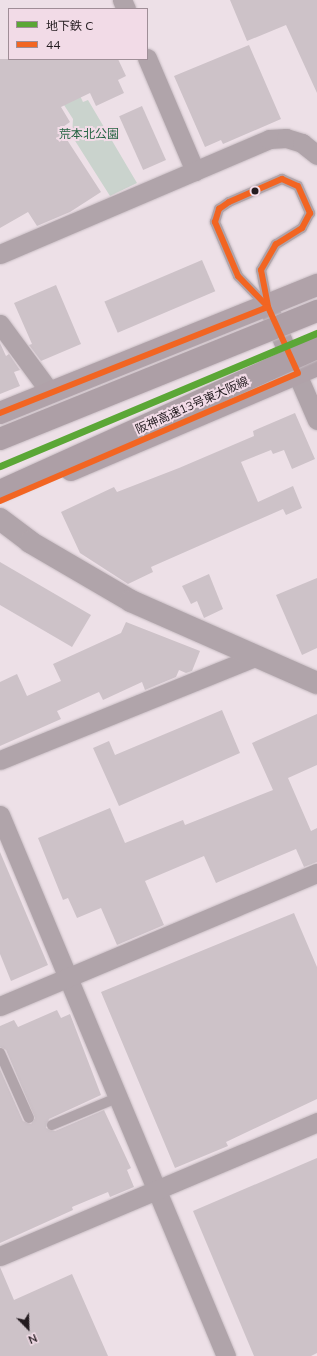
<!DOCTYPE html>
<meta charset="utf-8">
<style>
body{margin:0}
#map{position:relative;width:317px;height:1356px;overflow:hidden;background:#ede0e7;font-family:Mulish,"Noto Sans JP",sans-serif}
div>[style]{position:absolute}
.green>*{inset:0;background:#cad3cd}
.building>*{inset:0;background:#cdc2c8;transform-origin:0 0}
.roads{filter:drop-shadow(0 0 1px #c8bdc3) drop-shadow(0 0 1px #c8bdc3)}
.service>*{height:10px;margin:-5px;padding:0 5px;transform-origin:5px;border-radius:5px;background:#b0a4aa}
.minor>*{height:19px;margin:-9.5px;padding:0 9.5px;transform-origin:9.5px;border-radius:9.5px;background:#b0a4aa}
.tertiary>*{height:22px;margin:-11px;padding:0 11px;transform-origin:11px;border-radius:11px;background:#b0a4aa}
.trunk>*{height:22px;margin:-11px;padding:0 11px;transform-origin:11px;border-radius:11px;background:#b0a2a9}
.bridges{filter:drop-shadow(0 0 1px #c8bdc3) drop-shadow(0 0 1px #c8bdc3)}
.motorway-bridge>*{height:22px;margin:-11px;padding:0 11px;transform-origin:11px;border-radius:11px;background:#ad9fa6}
.bus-1>*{height:6px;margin:-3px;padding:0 3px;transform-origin:3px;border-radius:3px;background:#f26522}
.metro-1>*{height:7px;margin:-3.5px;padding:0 3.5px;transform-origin:3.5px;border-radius:3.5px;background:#5ba736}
.dots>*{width:11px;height:11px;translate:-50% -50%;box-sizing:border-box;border:2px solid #f2dbe7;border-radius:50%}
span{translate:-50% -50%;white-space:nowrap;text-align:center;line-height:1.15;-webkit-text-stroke:4px #f2dbe7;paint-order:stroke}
.park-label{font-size:12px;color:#276544}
.street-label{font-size:12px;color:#231b1f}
.legend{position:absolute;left:8px;top:8px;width:140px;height:52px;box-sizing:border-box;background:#f2dbe7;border:1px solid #9f8e97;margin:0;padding:5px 7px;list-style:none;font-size:12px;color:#231b1f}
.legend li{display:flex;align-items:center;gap:8px;height:20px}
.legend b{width:20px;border:1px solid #9f8e97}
.north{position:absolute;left:8px;top:1308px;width:40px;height:40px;-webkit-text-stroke:3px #f2dbe7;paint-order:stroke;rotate:157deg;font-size:11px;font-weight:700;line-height:16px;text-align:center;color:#231b1f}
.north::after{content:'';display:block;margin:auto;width:14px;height:18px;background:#231b1f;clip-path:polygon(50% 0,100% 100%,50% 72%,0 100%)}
</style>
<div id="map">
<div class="green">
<div style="clip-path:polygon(68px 71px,83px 102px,88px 100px,137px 183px,110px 196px,72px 136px,73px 119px,48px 80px)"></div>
</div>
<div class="building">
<div style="clip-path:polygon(230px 0,317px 0,317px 93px,286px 25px,247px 41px)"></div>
<div style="clip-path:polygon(249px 45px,281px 119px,223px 144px,221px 140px,205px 147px,174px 76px)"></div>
<div style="clip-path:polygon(0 59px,118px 59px,126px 76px,118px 80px,124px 93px,96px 106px,90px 93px,61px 107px,70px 122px,60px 129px,101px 192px,70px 212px,37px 226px,28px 212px,0 228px)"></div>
<div style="left:142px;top:106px;width:59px;height:25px;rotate:66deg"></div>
<div style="left:202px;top:260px;width:34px;height:106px;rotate:67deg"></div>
<div style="clip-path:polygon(56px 285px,81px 344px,41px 361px,29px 345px,32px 344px,14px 303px)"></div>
<div style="clip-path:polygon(0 343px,6px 356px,9px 354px,20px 370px,14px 372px,20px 386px,0 394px)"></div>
<div style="clip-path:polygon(295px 413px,315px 459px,292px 469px,284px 450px,273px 454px,271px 450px,241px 462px,258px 502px,293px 486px,302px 508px,286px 515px,283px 509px,151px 567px,153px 572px,128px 584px,80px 553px,61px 512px,114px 487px,117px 492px,179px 468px,254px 436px,253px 431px)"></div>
<div style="clip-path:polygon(0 562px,91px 615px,72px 647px,0 605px)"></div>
<div style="clip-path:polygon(209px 574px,223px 609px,204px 618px,197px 601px,191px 604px,182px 586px)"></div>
<div style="clip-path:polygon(317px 578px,317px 648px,302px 655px,276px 595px)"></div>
<div style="clip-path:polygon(126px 622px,200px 651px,192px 671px,186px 673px,179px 670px,176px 677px,145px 690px,142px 682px,103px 700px,99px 692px,57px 711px,61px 719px,0 746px,0 682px,17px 674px,27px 696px,61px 681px,53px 664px,121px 633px)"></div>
<div style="clip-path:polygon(222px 710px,240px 753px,119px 806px,93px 748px,109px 741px,115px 755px)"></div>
<div style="clip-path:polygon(317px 714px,317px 765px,288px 778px,311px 831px,317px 828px,317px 862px,304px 867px,296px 849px,216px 883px,204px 856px,145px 881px,164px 925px,117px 945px,101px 908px,77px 918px,68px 898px,63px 900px,38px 838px,110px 808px,125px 843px,183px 820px,185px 825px,273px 790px,252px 743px)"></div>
<div style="clip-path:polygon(0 852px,48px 965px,11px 981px,0 954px)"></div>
<div style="clip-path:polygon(294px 913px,317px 967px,317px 1099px,226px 1142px,228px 1146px,175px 1168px,101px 992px)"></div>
<div style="clip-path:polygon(57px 1010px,61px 1018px,70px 1014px,101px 1095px,49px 1119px,46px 1128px,55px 1131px,104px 1110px,131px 1168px,127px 1170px,134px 1187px,110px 1197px,108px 1192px,72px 1207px,73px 1210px,0 1243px,0 1069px,23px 1121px,31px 1124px,35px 1118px,6px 1050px,0 1047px,0 1026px,14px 1020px,18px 1027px)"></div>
<div style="clip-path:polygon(317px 1158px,317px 1353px,311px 1356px,254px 1356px,193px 1211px)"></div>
<div style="clip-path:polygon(0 1267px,14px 1300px,72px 1274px,108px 1356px,0 1356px)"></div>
</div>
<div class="roads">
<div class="service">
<div style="left:282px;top:179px;width:17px;rotate:24deg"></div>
<div style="left:298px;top:186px;width:30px;rotate:66deg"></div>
<div style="left:310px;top:213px;width:17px;rotate:118deg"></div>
<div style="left:302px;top:228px;width:31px;rotate:148deg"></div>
<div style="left:276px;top:244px;width:30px;rotate:120deg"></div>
<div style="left:261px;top:270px;width:38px;rotate:79deg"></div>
<div style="left:268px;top:307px;width:43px;rotate:-134.1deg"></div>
<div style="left:238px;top:276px;width:59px;rotate:-113.1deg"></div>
<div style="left:215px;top:222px;width:14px;rotate:-73deg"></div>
<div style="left:219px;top:209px;width:12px;rotate:-35deg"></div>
<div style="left:229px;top:202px;width:58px;rotate:-23.5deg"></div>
<div style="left:0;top:1053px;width:71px;rotate:66deg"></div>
<div style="left:52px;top:1125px;width:73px;rotate:-22.7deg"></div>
</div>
<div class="minor">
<div style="left:122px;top:0;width:10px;rotate:66deg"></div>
<div style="left:147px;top:58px;width:123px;rotate:67deg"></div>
<div style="left:0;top:254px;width:293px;rotate:-23.1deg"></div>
<div style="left:269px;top:139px;width:17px;rotate:-3deg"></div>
<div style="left:286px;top:138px;width:17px;rotate:17deg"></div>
<div style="left:302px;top:143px;width:19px;rotate:39deg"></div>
<div style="left:268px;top:307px;width:123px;rotate:66.6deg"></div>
<div style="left:0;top:324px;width:84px;rotate:53.7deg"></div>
<div style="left:0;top:760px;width:278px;rotate:-22deg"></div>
<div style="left:0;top:815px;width:586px;rotate:67.33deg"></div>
<div style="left:0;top:1006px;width:344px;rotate:-22.8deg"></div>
<div style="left:0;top:1256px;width:344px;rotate:-22.9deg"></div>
</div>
<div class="tertiary">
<div style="left:0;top:519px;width:38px;rotate:37deg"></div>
<div style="left:30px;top:542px;width:117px;rotate:30.3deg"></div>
<div style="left:131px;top:601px;width:203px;rotate:23.8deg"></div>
</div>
<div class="trunk">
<div style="left:0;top:413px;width:342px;rotate:-22deg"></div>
<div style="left:71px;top:470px;width:267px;rotate:-23.1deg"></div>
</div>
</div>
<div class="bridges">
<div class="motorway-bridge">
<div style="left:0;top:439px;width:342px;rotate:-22deg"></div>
<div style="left:0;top:491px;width:348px;rotate:-24.3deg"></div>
</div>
</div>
<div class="bus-1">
<div style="left:282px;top:179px;width:17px;rotate:24deg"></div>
<div style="left:298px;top:186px;width:30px;rotate:66deg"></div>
<div style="left:310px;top:213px;width:17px;rotate:118deg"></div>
<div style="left:302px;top:228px;width:31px;rotate:148deg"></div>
<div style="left:276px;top:244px;width:30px;rotate:120deg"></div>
<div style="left:261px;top:270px;width:38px;rotate:79deg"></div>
<div style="left:268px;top:307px;width:43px;rotate:-134.1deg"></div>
<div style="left:238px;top:276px;width:59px;rotate:-113.1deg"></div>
<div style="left:215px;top:222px;width:14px;rotate:-73deg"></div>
<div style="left:219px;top:209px;width:12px;rotate:-35deg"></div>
<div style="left:229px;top:202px;width:58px;rotate:-23.5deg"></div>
<div style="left:268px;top:307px;width:72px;rotate:65.6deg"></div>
<div style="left:0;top:413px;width:288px;rotate:-21.6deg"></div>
<div style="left:0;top:501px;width:324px;rotate:-23.2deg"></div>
</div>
<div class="metro-1">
<div style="left:0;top:466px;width:344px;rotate:-22.8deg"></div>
</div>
<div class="dots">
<div style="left:255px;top:191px;background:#231b1f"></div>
</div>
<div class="park-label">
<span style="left:89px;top:134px">荒本北公園</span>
</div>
<div class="street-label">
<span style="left:192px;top:405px;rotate:-24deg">阪神高速13号東大阪線</span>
</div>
<ul class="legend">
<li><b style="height:5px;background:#5ba736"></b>地下鉄 C</li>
<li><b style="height:5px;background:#f26522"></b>44</li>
</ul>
<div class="north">N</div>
</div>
